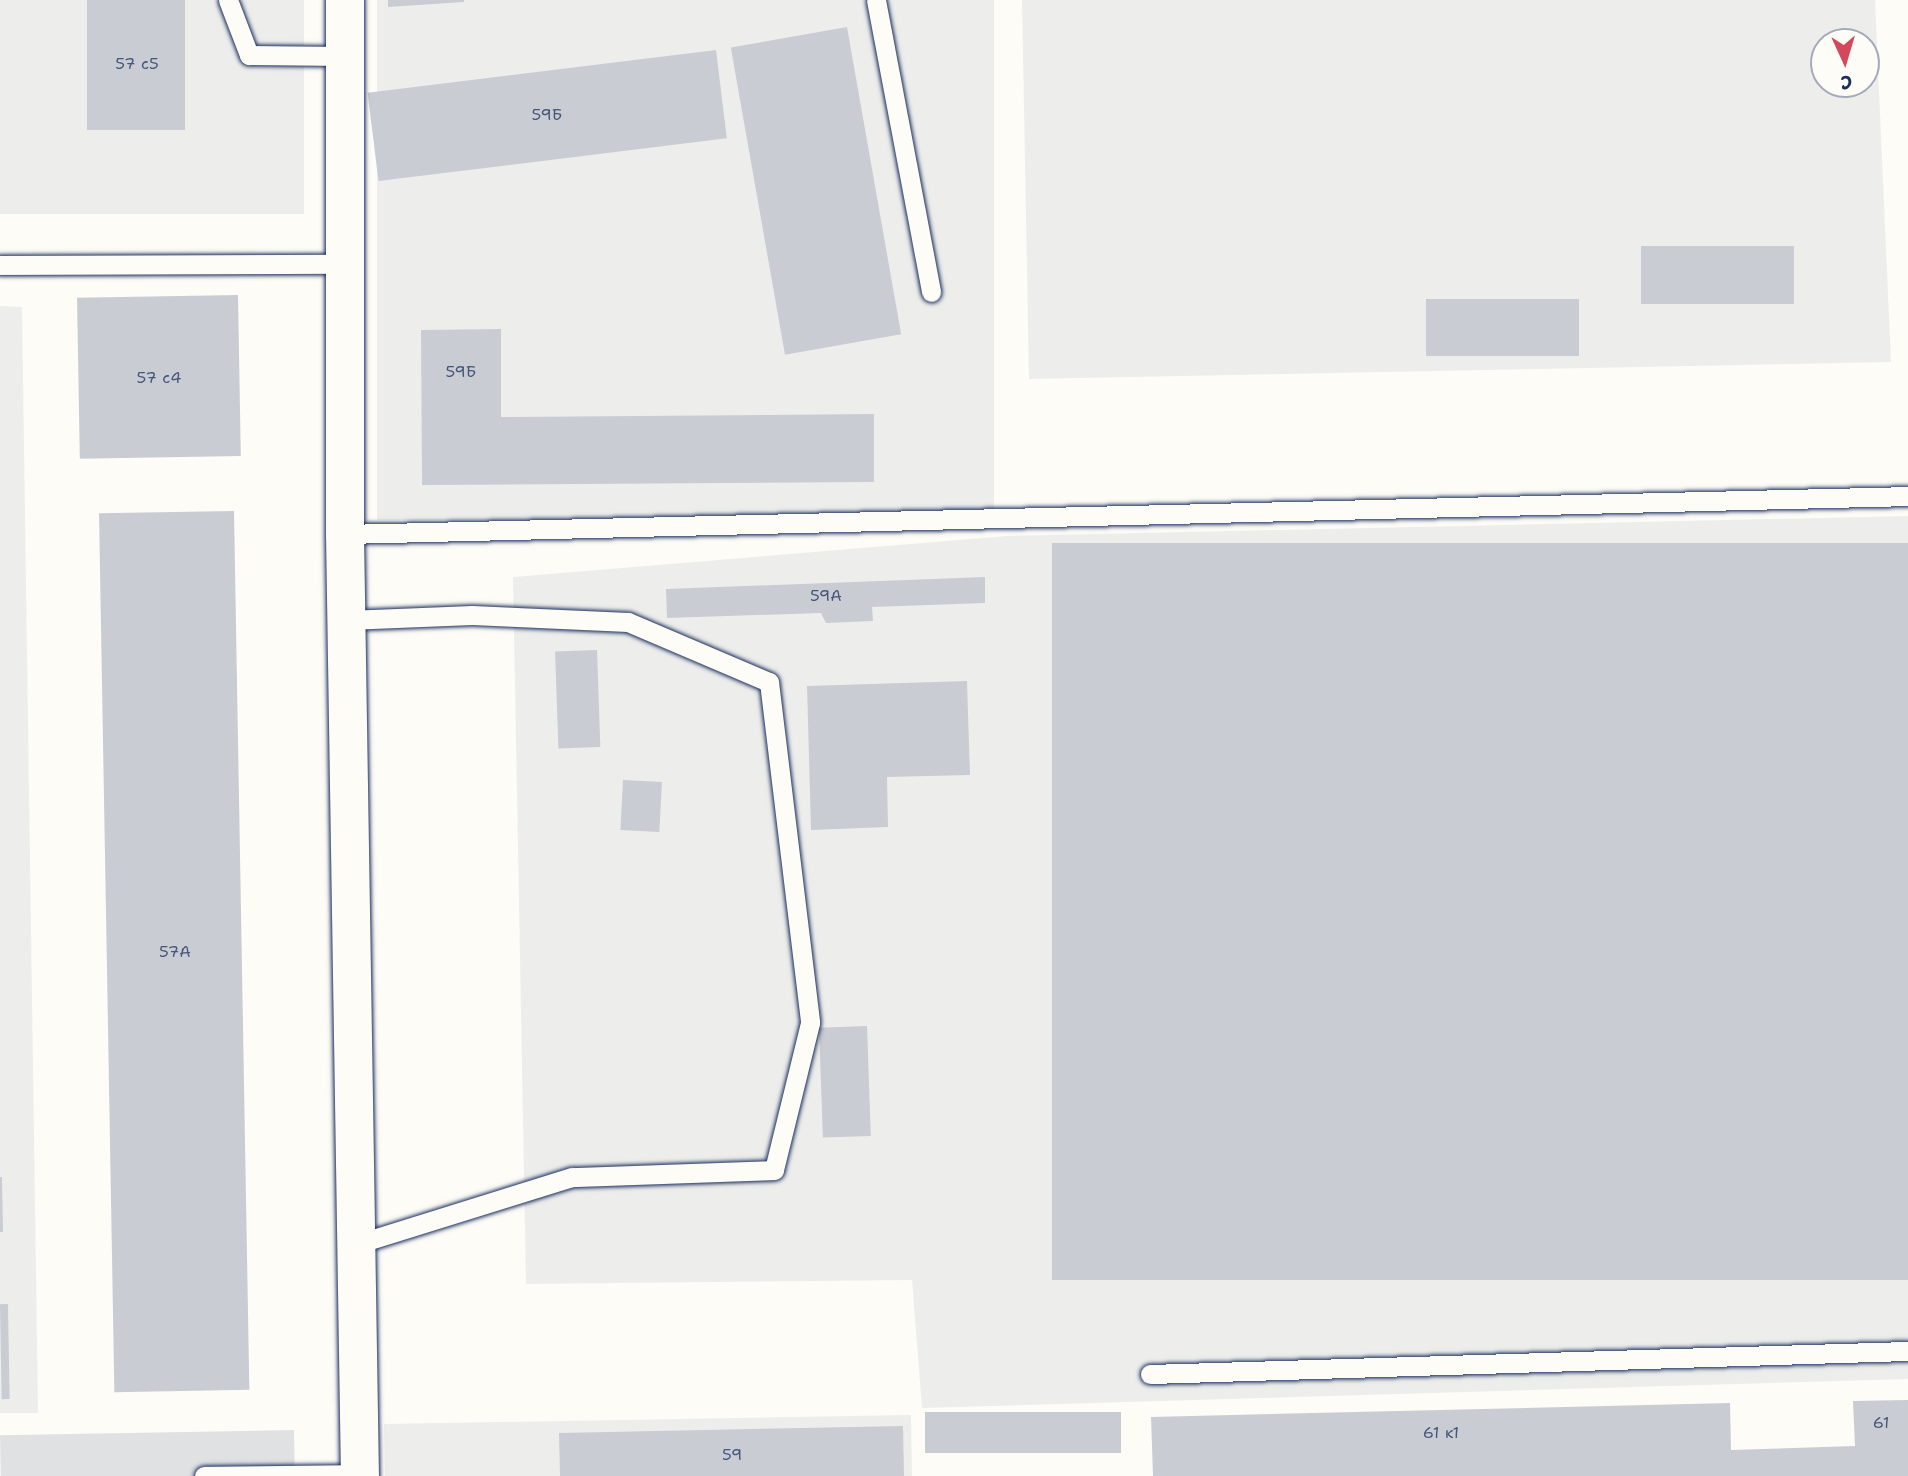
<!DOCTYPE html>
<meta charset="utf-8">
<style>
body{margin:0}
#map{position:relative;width:1908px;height:1476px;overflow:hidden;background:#fdfcf7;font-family:"Shantell Sans",sans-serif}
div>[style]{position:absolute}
.built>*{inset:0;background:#edeeec;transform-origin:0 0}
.green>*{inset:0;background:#e0e1e3;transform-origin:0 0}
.building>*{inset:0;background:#c9ccd3;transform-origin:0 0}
.roads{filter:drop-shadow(0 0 2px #1b2f5e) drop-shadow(0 0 2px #1b2f5e)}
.lane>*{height:19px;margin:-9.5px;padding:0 9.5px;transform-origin:9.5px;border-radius:9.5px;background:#fdfcf7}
.street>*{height:38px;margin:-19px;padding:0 19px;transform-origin:19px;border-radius:19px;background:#fdfcf7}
span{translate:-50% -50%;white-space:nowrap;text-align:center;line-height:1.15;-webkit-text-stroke:5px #fdfcf7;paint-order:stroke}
.number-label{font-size:16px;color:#46567b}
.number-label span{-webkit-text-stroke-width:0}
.north{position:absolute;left:1810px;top:28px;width:70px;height:70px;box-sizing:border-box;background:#fdfcf7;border:2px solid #a3aaba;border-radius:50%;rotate:176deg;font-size:19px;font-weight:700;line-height:28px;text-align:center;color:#1b2f5e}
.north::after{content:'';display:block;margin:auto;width:24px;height:32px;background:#d1495b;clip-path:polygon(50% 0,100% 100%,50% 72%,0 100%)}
</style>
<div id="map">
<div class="built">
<div style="left:0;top:0;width:304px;height:214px"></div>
<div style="left:377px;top:0;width:617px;height:520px"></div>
<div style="clip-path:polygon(evenodd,1022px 0,1875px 0,1891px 362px,1029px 379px,1022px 0,1824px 42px,1866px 42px,1866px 84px,1824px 84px,1824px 42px)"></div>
<div style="clip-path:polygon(0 306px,22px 307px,38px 1413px,0 1413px)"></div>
<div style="clip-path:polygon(1908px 516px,1908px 1379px,922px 1408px,912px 1280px,526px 1284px,513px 577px,1007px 536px)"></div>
<div style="clip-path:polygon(911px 1415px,912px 1476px,385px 1476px,384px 1424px)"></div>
</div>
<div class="green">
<div style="left:294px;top:1430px;width:46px;height:294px;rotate:89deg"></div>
</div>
<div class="building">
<div style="left:87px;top:0;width:98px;height:130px"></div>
<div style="clip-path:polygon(388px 0,464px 0,464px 2px,388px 7px)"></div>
<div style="left:847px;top:27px;width:312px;height:118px;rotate:80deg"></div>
<div style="left:716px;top:50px;width:89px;height:351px;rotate:83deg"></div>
<div style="left:1641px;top:246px;width:153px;height:58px"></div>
<div style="left:238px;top:295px;width:161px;height:161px;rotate:89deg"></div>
<div style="left:1579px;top:299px;width:57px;height:153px;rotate:90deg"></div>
<div style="clip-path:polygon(501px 329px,501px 417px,874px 414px,874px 482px,422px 485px,421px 330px)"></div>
<div style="left:234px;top:511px;width:879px;height:135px;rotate:89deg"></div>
<div style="left:1908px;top:543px;width:737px;height:856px;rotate:90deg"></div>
<div style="clip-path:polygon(985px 577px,985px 603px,872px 607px,873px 621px,826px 623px,821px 613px,667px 618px,666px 589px)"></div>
<div style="left:597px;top:650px;width:97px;height:42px;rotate:88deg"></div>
<div style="clip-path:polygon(967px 681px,970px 775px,887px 777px,888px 827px,811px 830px,807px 686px)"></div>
<div style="left:623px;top:780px;width:39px;height:50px;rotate:3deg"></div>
<div style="left:867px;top:1026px;width:110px;height:48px;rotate:88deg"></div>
<div style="clip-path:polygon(0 1177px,2px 1177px,3px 1232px,0 1232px)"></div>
<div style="left:8px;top:1304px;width:95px;height:8px;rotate:89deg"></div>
<div style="clip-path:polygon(1908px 1400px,1908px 1476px,1153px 1476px,1151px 1417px,1730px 1403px,1731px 1450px,1855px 1446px,1853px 1401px)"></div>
<div style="left:1121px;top:1412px;width:41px;height:196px;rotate:90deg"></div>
<div style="clip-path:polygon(903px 1426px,904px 1476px,560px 1476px,559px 1433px)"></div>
</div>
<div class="roads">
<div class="lane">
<div style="left:228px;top:0;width:59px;rotate:69.1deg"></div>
<div style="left:249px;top:55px;width:95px;rotate:0.6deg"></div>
<div style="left:876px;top:0;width:297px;rotate:79.3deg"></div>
<div style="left:0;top:265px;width:343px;rotate:-0.2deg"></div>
<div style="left:345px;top:534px;width:1563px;rotate:-1.39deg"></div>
<div style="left:347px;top:620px;width:125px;rotate:-2.3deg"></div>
<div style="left:472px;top:615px;width:156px;rotate:2.6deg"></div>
<div style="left:628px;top:622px;width:153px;rotate:23.1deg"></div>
<div style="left:769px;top:682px;width:343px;rotate:83.1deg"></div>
<div style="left:810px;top:1023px;width:151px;rotate:103.8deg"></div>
<div style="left:774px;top:1170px;width:202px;rotate:178deg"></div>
<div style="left:572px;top:1177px;width:225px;rotate:162.7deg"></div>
<div style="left:1150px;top:1374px;width:758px;rotate:-1.74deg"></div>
<div style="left:204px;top:1476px;width:156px;rotate:-0.7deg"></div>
</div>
<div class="street">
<div style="left:345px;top:0;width:534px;rotate:90deg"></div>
<div style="left:345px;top:534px;width:942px;rotate:89.09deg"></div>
</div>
</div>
<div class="number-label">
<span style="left:137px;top:64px">57 с5</span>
<span style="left:547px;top:115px">59Б</span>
<span style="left:461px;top:372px">59Б</span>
<span style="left:159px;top:378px">57 с4</span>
<span style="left:826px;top:596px">59А</span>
<span style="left:175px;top:952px">57А</span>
<span style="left:1881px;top:1423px">61</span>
<span style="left:1441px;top:1433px">61 к1</span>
<span style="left:732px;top:1455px">59</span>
</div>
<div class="north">С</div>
</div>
